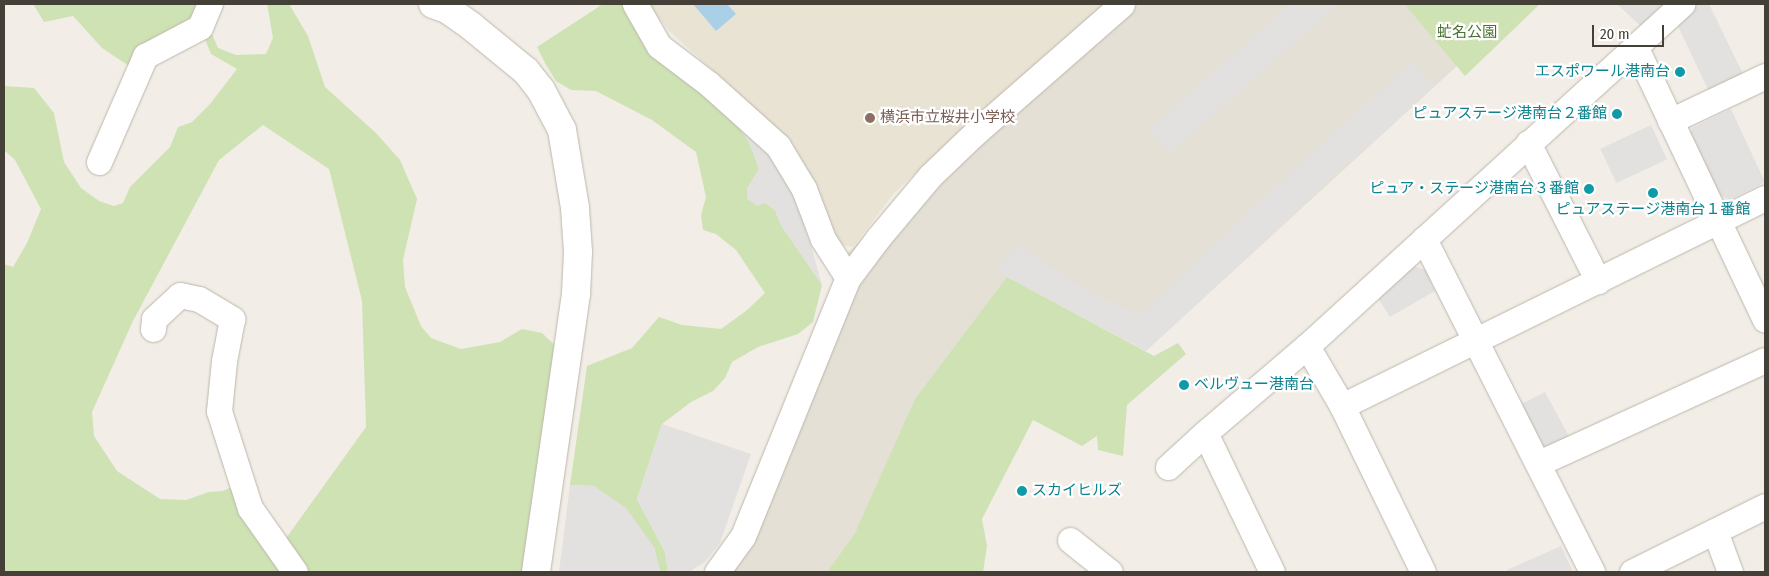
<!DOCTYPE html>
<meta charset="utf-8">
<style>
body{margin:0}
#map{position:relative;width:1769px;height:576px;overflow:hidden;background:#f2eee7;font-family:"Fira Sans Condensed","Noto Sans JP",sans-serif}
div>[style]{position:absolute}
.residential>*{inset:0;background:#e5e0d6}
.education>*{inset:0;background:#e9e3d3}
.green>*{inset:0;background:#cee2b4}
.parking>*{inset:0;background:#e3e1df;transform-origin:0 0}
.water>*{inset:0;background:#aad0e8}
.roads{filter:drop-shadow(0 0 1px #bcb6ab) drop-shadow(0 0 1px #bcb6ab)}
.minor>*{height:25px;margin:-12.5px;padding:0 12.5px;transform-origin:12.5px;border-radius:12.5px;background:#fff}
.tertiary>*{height:28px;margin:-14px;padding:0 14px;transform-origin:14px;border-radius:14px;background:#fff}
.dots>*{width:14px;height:14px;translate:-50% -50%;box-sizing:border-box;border:2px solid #fff;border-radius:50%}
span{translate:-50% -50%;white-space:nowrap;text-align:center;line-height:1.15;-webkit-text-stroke:4.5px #fff;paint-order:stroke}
.park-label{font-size:15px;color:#4a7030}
.culture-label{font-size:15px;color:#0d838f}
.right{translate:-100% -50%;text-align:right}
.left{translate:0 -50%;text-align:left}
.education-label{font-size:15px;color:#785e54}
.frame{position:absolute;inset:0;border:5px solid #443f37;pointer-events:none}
.scale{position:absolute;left:1592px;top:25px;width:72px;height:22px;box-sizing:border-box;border:2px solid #443f37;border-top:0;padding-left:6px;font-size:15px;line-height:18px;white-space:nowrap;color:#443f37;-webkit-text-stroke:4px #fff;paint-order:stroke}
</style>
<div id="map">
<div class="residential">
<div style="clip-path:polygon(1101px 4px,1404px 4px,1457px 66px,1146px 351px,1007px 277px,855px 533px,827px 572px,717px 572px,829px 321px,838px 263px,1006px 91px)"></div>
</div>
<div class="education">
<div style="clip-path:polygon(648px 4px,1101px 4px,894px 193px,853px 247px,834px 244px,793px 144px,668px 30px)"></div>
</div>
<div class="green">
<div style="clip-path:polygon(evenodd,33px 4px,210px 4px,202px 21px,212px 34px,218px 48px,236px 55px,266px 54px,273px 38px,267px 4px,289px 4px,308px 36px,325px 87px,376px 133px,400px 160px,417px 199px,403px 260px,405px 287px,421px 326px,431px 338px,461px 349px,500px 342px,522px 329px,542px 333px,567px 357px,536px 572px,4px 572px,4px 264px,13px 267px,27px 243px,41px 209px,15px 160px,4px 150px,4px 86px,34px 88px,54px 113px,64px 162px,81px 188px,99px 201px,114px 206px,123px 203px,130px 187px,170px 147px,178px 127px,192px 122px,210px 104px,237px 69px,211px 54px,200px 27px,138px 72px,102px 48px,73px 16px,44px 22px,33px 4px,263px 125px,329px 169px,362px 301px,366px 427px,279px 548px,242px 482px,223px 491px,209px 492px,186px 500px,160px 499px,117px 471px,94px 436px,92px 412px,133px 321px,219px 160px,263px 125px)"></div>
<div style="clip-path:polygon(603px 4px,635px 4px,709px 84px,749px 142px,759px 169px,747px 189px,775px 210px,781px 225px,822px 285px,813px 322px,798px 334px,758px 347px,732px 362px,725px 378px,713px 391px,691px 402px,662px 424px,637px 499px,665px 552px,668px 572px,660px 572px,654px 547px,594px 486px,570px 485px,587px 366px,632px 348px,659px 317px,682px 325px,721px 329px,746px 311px,765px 293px,736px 250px,716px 234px,703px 230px,701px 215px,706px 197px,696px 152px,652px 120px,596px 91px,571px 90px,556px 81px,545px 63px,537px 47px)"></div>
<div style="clip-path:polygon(1404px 4px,1540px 4px,1465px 76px)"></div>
<div style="clip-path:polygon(1007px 277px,1154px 356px,1178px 343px,1186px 354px,1127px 405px,1123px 456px,1098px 450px,1097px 436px,1082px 446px,1033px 420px,982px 519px,987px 546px,983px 572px,827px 572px,855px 533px,915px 399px)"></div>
</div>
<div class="parking">
<div style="clip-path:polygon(1290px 4px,1339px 4px,1170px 153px,1148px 130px)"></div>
<div style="clip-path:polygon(1617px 4px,1682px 4px,1649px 34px)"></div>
<div style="clip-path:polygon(1697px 4px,1709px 4px,1745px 78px,1710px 94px,1677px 24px)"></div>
<div style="clip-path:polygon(1413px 61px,1435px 86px,1356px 156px,1146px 351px,1007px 277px,998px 267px,1020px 244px,1036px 258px,1092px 294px,1140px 314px,1335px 131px)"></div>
<div style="clip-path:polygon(1731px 109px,1765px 182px,1729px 200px,1718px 194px,1689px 135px,1692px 128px)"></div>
<div style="clip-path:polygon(732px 119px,773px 156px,790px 182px,810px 242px,822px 285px,781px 225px,775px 210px,766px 203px,757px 206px,747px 199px,747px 189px,759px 169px,749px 142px)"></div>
<div style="left:1651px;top:125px;width:38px;height:56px;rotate:65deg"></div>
<div style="clip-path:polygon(1410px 265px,1426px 270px,1435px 291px,1390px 317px,1376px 295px)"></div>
<div style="clip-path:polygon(1545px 392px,1570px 438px,1547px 450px,1540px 446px,1519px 405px)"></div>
<div style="clip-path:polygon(662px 424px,751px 454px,720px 543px,705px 562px,689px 572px,668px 572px,665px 552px,637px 499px)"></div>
<div style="clip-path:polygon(570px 485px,594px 486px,626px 508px,654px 547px,660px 572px,559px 572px)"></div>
<div style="clip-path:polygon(1561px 546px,1573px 572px,1508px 572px,1507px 570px)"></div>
</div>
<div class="water">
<div style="clip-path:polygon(693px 4px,727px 4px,736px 14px,716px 31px)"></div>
</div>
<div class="roads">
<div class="minor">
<div style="left:635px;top:4px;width:48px;rotate:60.3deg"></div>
<div style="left:659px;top:46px;width:63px;rotate:37.2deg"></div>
<div style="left:709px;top:84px;width:93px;rotate:41.9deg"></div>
<div style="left:778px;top:146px;width:50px;rotate:58.8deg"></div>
<div style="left:804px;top:189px;width:53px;rotate:69.2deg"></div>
<div style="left:823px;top:239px;width:46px;rotate:57.3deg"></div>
<div style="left:1635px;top:46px;width:303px;rotate:64.6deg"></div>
<div style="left:1670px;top:121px;width:105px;rotate:-25.3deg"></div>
<div style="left:1528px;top:143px;width:155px;rotate:63.1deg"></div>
<div style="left:99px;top:162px;width:116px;rotate:-66.5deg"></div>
<div style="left:145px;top:56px;width:62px;rotate:-27.8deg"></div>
<div style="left:200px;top:27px;width:25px;rotate:-67deg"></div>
<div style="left:1424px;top:239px;width:373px;rotate:63.2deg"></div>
<div style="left:153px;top:329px;width:10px;rotate:-84deg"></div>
<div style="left:154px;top:319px;width:35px;rotate:-43deg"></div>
<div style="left:180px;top:295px;width:19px;rotate:12deg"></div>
<div style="left:199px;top:299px;width:39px;rotate:31deg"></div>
<div style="left:232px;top:319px;width:43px;rotate:100.8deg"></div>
<div style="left:224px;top:361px;width:50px;rotate:95.7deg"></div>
<div style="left:219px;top:411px;width:102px;rotate:72.3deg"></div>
<div style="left:250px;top:508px;width:78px;rotate:54.9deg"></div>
<div style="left:1307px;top:346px;width:69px;rotate:59.7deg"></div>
<div style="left:1539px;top:463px;width:248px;rotate:-24.5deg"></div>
<div style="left:1168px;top:467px;width:50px;rotate:-42.6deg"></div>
<div style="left:1715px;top:531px;width:44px;rotate:69.9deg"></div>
<div style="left:1070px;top:540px;width:51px;rotate:38.7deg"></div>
<div style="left:717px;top:572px;width:44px;rotate:-54.2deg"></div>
<div style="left:743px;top:536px;width:279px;rotate:-67.9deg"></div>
<div style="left:848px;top:278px;width:50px;rotate:-53.1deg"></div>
<div style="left:878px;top:238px;width:81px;rotate:-50deg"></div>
<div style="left:930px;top:176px;width:64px;rotate:-43.7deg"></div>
<div style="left:976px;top:132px;width:194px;rotate:-41.2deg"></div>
<div style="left:1272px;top:572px;width:154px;rotate:-115.7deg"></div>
<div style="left:1205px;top:433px;width:134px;rotate:-40.5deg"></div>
<div style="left:1307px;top:346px;width:508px;rotate:-42.36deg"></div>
<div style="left:1423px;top:572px;width:185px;rotate:-116deg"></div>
<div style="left:1342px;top:406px;width:471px;rotate:-26.2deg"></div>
<div style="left:1632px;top:572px;width:148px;rotate:-26.4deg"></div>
</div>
<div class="tertiary">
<div style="left:433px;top:4px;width:15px;rotate:20deg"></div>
<div style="left:447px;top:9px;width:29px;rotate:35deg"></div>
<div style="left:471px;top:26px;width:71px;rotate:39.3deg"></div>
<div style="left:526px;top:71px;width:24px;rotate:52deg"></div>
<div style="left:541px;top:90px;width:45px;rotate:62.3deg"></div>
<div style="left:562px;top:130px;width:79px;rotate:80.5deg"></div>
<div style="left:575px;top:208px;width:44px;rotate:86.1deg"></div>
<div style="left:578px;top:252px;width:42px;rotate:92.7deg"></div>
<div style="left:576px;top:294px;width:281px;rotate:98.2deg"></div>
</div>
</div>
<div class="dots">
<div style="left:1680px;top:72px;background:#0f9aa8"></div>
<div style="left:1617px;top:114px;background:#0f9aa8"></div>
<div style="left:870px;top:118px;background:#8d6e63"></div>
<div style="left:1589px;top:189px;background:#0f9aa8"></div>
<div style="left:1653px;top:193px;background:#0f9aa8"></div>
<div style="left:1184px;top:385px;background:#0f9aa8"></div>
<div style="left:1022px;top:491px;background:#0f9aa8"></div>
</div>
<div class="park-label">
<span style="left:1467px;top:33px">虻名公園</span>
</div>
<div class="culture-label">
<span class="right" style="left:1670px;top:72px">エスポワール港南台</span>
<span class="right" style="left:1607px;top:114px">ピュアステージ港南台２番館</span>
<span class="right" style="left:1579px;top:189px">ピュア・ステージ港南台３番館</span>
<span style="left:1653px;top:210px">ピュアステージ港南台１番館</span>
<span class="left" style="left:1194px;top:385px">ベルヴュー港南台</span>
<span class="left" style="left:1032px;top:491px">スカイヒルズ</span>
</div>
<div class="education-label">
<span class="left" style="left:880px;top:118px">横浜市立桜井小学校</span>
</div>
<div class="frame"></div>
<div class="scale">20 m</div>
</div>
